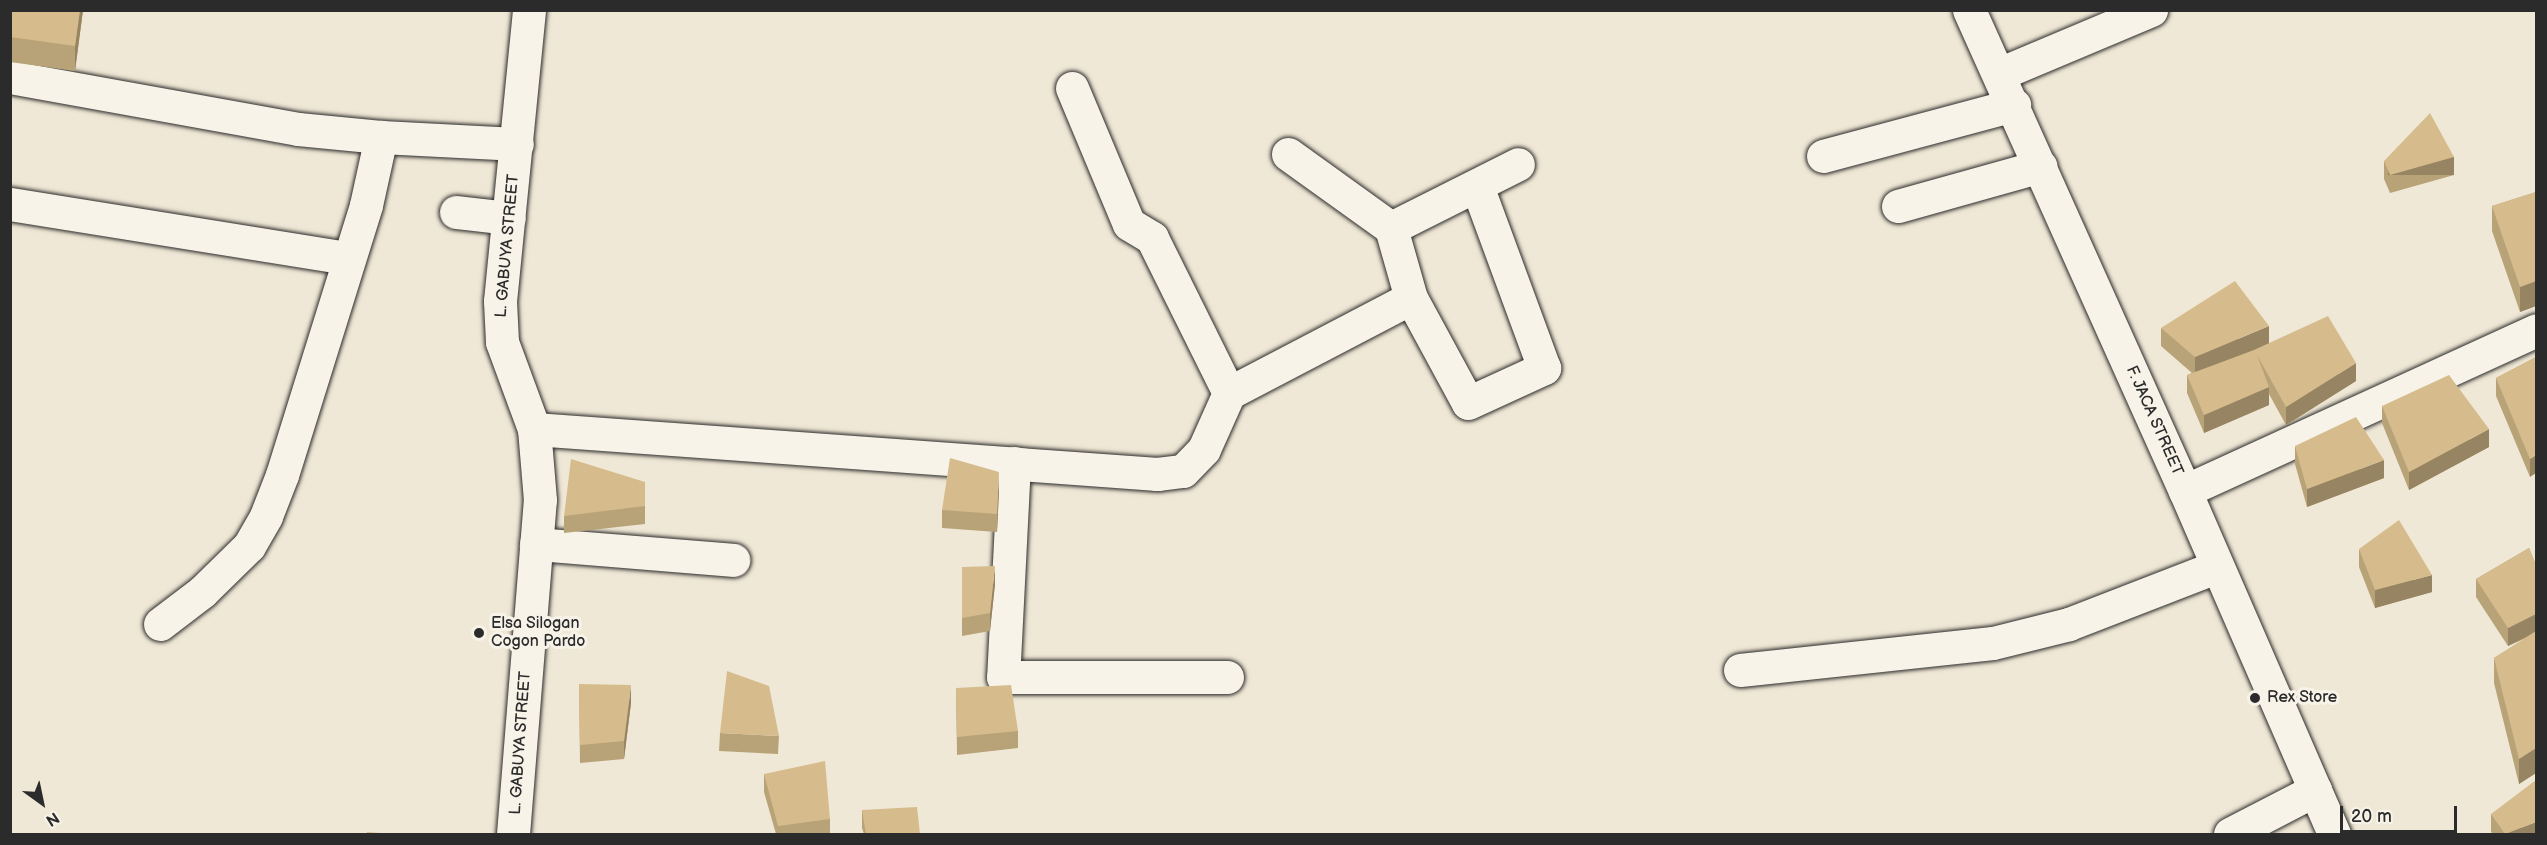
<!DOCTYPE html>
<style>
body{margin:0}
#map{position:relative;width:2547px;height:845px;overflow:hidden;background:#f0e8d6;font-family:"Balsamiq Sans",sans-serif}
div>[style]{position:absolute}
.roads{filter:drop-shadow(0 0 2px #2b2b2b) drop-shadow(0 0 2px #2b2b2b)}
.minor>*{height:33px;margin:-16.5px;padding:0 16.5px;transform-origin:16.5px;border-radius:16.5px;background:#f7f3e8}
.wall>*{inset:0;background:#b8a278;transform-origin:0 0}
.shaded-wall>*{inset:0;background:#968462;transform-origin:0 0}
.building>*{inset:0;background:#d6bc8c}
.dots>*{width:16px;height:16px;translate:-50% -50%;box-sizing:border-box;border:3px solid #f7f3e8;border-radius:50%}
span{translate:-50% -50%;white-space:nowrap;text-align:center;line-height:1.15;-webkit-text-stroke:6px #f7f3e8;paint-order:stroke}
.street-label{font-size:16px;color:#2b2b2b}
.poi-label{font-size:16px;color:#2b2b2b}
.left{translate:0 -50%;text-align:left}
.frame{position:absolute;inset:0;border:12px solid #2b2b2b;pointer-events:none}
.north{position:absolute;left:12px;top:773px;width:60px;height:60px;-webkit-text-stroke:4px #f7f3e8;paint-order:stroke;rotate:147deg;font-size:16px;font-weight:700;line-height:24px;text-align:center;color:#2b2b2b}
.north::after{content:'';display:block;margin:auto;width:21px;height:27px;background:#2b2b2b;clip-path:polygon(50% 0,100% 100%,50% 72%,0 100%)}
.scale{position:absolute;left:2340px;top:806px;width:117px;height:27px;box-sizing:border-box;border:3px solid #2b2b2b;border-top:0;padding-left:8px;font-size:18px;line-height:21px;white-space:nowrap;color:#2b2b2b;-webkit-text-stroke:4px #f7f3e8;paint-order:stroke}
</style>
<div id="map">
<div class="roads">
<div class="minor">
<div style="left:1969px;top:10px;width:527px;rotate:65.82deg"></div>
<div style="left:2185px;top:491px;width:374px;rotate:66.5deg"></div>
<div style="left:1999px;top:74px;width:165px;rotate:-22.8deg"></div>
<div style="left:10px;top:77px;width:293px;rotate:10.2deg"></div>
<div style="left:298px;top:129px;width:83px;rotate:5.5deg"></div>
<div style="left:381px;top:137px;width:136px;rotate:2.9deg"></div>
<div style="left:1072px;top:88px;width:147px;rotate:67.3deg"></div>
<div style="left:1129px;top:224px;width:27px;rotate:31deg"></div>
<div style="left:1152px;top:238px;width:173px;rotate:63.6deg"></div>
<div style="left:1288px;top:154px;width:127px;rotate:35.7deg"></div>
<div style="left:1391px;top:228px;width:73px;rotate:74.1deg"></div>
<div style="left:1411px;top:298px;width:119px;rotate:61.5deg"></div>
<div style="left:1468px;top:403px;width:84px;rotate:-24.7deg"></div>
<div style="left:1544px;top:368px;width:194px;rotate:-110.2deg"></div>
<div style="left:1823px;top:156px;width:198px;rotate:-15deg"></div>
<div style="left:10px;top:204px;width:342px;rotate:9.1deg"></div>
<div style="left:1898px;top:206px;width:148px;rotate:-15.6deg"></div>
<div style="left:456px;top:212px;width:53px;rotate:6.5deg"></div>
<div style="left:1391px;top:228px;width:142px;rotate:-26.7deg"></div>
<div style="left:534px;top:429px;width:625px;rotate:4.13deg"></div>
<div style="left:1157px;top:474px;width:26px;rotate:-7deg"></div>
<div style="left:1183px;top:471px;width:30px;rotate:-46deg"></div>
<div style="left:1204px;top:449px;width:61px;rotate:-65.9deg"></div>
<div style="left:1229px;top:393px;width:205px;rotate:-27.6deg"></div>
<div style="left:1014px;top:463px;width:214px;rotate:92.9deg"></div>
<div style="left:1003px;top:677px;width:224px"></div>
<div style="left:2185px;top:491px;width:386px;rotate:-24.6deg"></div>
<div style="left:536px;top:544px;width:198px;rotate:4.6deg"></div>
<div style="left:160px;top:624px;width:53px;rotate:-37.3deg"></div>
<div style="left:202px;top:592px;width:66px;rotate:-44.4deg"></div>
<div style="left:249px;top:546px;width:34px;rotate:-60deg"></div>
<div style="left:266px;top:516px;width:44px;rotate:-68.7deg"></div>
<div style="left:282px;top:475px;width:283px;rotate:-72.7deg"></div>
<div style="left:366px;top:205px;width:70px;rotate:-77.6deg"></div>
<div style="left:1740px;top:670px;width:254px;rotate:-6.1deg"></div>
<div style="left:1993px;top:643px;width:78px;rotate:-14deg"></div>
<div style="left:2069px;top:624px;width:158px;rotate:-21.2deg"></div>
<div style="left:513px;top:834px;width:335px;rotate:-85.4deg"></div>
<div style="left:540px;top:500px;width:71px;rotate:-94.8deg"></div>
<div style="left:534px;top:429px;width:93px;rotate:-110.2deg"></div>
<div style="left:502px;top:342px;width:41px;rotate:-92.8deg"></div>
<div style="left:500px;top:301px;width:292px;rotate:-84.3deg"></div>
<div style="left:2230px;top:834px;width:96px;rotate:-27.4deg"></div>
</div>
</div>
<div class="wall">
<div style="clip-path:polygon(10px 10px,83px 10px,75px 71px,10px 62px)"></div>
<div style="clip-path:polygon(2384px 161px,2454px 175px,2390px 193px,2384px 179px)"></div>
<div style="clip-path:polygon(2536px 192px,2536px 306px,2520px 312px,2492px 231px,2492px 206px)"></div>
<div style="clip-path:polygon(2161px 328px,2269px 343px,2356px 381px,2286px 425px,2269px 394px,2269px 405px,2204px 433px,2187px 393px,2187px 375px,2192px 373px,2161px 346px)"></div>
<div style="clip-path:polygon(2536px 357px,2530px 477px,2496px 396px,2496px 378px)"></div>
<div style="clip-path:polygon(2382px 406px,2489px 447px,2409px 490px,2382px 423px)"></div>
<div style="clip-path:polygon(2295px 446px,2384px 478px,2307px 507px,2295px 464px)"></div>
<div style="clip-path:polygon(645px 482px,645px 524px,564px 533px,564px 516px)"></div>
<div style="clip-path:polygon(999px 490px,997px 532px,942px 528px,942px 510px)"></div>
<div style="clip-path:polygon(2529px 548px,2536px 565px,2536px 773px,2519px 784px,2494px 683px,2494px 658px,2526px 638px,2508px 646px,2476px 597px,2476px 579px)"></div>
<div style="clip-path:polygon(2359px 549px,2432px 592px,2375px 608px,2359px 567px)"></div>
<div style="clip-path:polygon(962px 567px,995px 584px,990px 631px,962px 636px)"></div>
<div style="clip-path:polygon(579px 684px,631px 703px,624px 759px,580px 763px)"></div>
<div style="clip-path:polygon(956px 688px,1018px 731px,1018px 748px,957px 755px)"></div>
<div style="left:720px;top:733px;width:59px;height:18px;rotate:3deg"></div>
<div style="clip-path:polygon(764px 774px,830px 819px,830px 834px,776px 834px,764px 792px)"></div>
<div style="clip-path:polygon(862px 810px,920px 834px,864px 834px,862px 828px)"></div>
<div style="clip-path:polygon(2491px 814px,2536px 834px,2493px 834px,2491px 832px)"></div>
</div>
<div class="shaded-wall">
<div style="clip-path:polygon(80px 10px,83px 10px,75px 71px,75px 46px)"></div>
<div style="left:2454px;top:157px;width:18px;height:66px;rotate:90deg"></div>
<div style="clip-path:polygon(2536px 281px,2536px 306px,2520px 312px,2520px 287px)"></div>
<div style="clip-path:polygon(2269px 326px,2269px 344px,2195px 375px,2195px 357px)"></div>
<div style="clip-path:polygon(2356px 363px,2356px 381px,2286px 425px,2286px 407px)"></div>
<div style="clip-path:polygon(2269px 387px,2269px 405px,2204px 433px,2204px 415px)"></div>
<div style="clip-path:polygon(2489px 429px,2489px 447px,2409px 490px,2409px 472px)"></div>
<div style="clip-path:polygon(2536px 455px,2536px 473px,2530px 477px,2530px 459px)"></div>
<div style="clip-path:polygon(2384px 460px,2384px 478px,2307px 507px,2307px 489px)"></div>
<div style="clip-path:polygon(999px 472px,999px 490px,997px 532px,997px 514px)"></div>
<div style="clip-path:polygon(995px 566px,995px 584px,990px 631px,990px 613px)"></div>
<div style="clip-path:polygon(2432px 575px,2432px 592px,2375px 608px,2375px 590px)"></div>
<div style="clip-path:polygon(2536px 614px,2536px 632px,2508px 646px,2508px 628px)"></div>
<div style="clip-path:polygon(631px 685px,631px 703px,624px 759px,624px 741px)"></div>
<div style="clip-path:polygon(2536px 748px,2536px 773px,2519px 784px,2519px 759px)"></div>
<div style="clip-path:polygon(2536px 822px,2536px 834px,2505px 834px)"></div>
</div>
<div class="building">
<div style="clip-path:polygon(10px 10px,80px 10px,75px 46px,10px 37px)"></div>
<div style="clip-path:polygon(2430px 113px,2454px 157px,2390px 175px,2384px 161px)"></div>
<div style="clip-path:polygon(2536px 192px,2536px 281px,2520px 287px,2492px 206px)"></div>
<div style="clip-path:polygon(2235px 281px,2269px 326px,2195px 357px,2161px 328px)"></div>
<div style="clip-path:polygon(2328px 316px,2356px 363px,2286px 407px,2257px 355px,2269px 387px,2204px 415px,2187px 375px,2254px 350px)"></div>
<div style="clip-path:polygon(2536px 357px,2536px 455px,2530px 459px,2496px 378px)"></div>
<div style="clip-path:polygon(2449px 375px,2489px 429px,2409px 472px,2382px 406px)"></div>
<div style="clip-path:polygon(2356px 417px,2384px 460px,2307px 489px,2295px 446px)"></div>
<div style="clip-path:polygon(950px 458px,999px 472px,997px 514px,942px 510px)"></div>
<div style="clip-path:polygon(571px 459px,645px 482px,645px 506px,564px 516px)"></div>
<div style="clip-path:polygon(2399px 520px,2432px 575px,2375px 590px,2359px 549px)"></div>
<div style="clip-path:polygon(2529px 548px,2536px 565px,2536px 614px,2508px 628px,2476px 579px)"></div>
<div style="clip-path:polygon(995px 566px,990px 613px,962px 618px,962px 567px)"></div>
<div style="clip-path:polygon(2536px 631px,2536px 748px,2519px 759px,2494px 658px)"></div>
<div style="clip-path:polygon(727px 671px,769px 686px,779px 736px,720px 733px)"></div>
<div style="clip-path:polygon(579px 684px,631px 685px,624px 741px,580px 745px)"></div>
<div style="clip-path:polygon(1011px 685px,1018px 731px,957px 737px,956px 688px)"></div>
<div style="clip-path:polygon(825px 761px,830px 819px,778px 826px,764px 774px)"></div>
<div style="clip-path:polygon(2536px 780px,2536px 822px,2505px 834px,2491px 814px)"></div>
<div style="clip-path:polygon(917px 807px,920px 834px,866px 834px,862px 810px)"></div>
<div style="clip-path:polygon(367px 832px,395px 834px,367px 834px)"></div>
</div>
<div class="dots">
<div style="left:479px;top:633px;background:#2b2b2b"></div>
<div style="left:2255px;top:698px;background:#2b2b2b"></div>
</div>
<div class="street-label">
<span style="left:508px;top:246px;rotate:-85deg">L. GABUYA STREET</span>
<span style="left:2154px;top:421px;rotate:66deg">F. JACA STREET</span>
<span style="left:521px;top:743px;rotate:-86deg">L. GABUYA STREET</span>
</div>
<div class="poi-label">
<span class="left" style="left:491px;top:633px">Elsa Silogan<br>Cogon Pardo</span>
<span class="left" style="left:2267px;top:698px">Rex Store</span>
</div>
<div class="frame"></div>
<div class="north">N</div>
<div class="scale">20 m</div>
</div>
